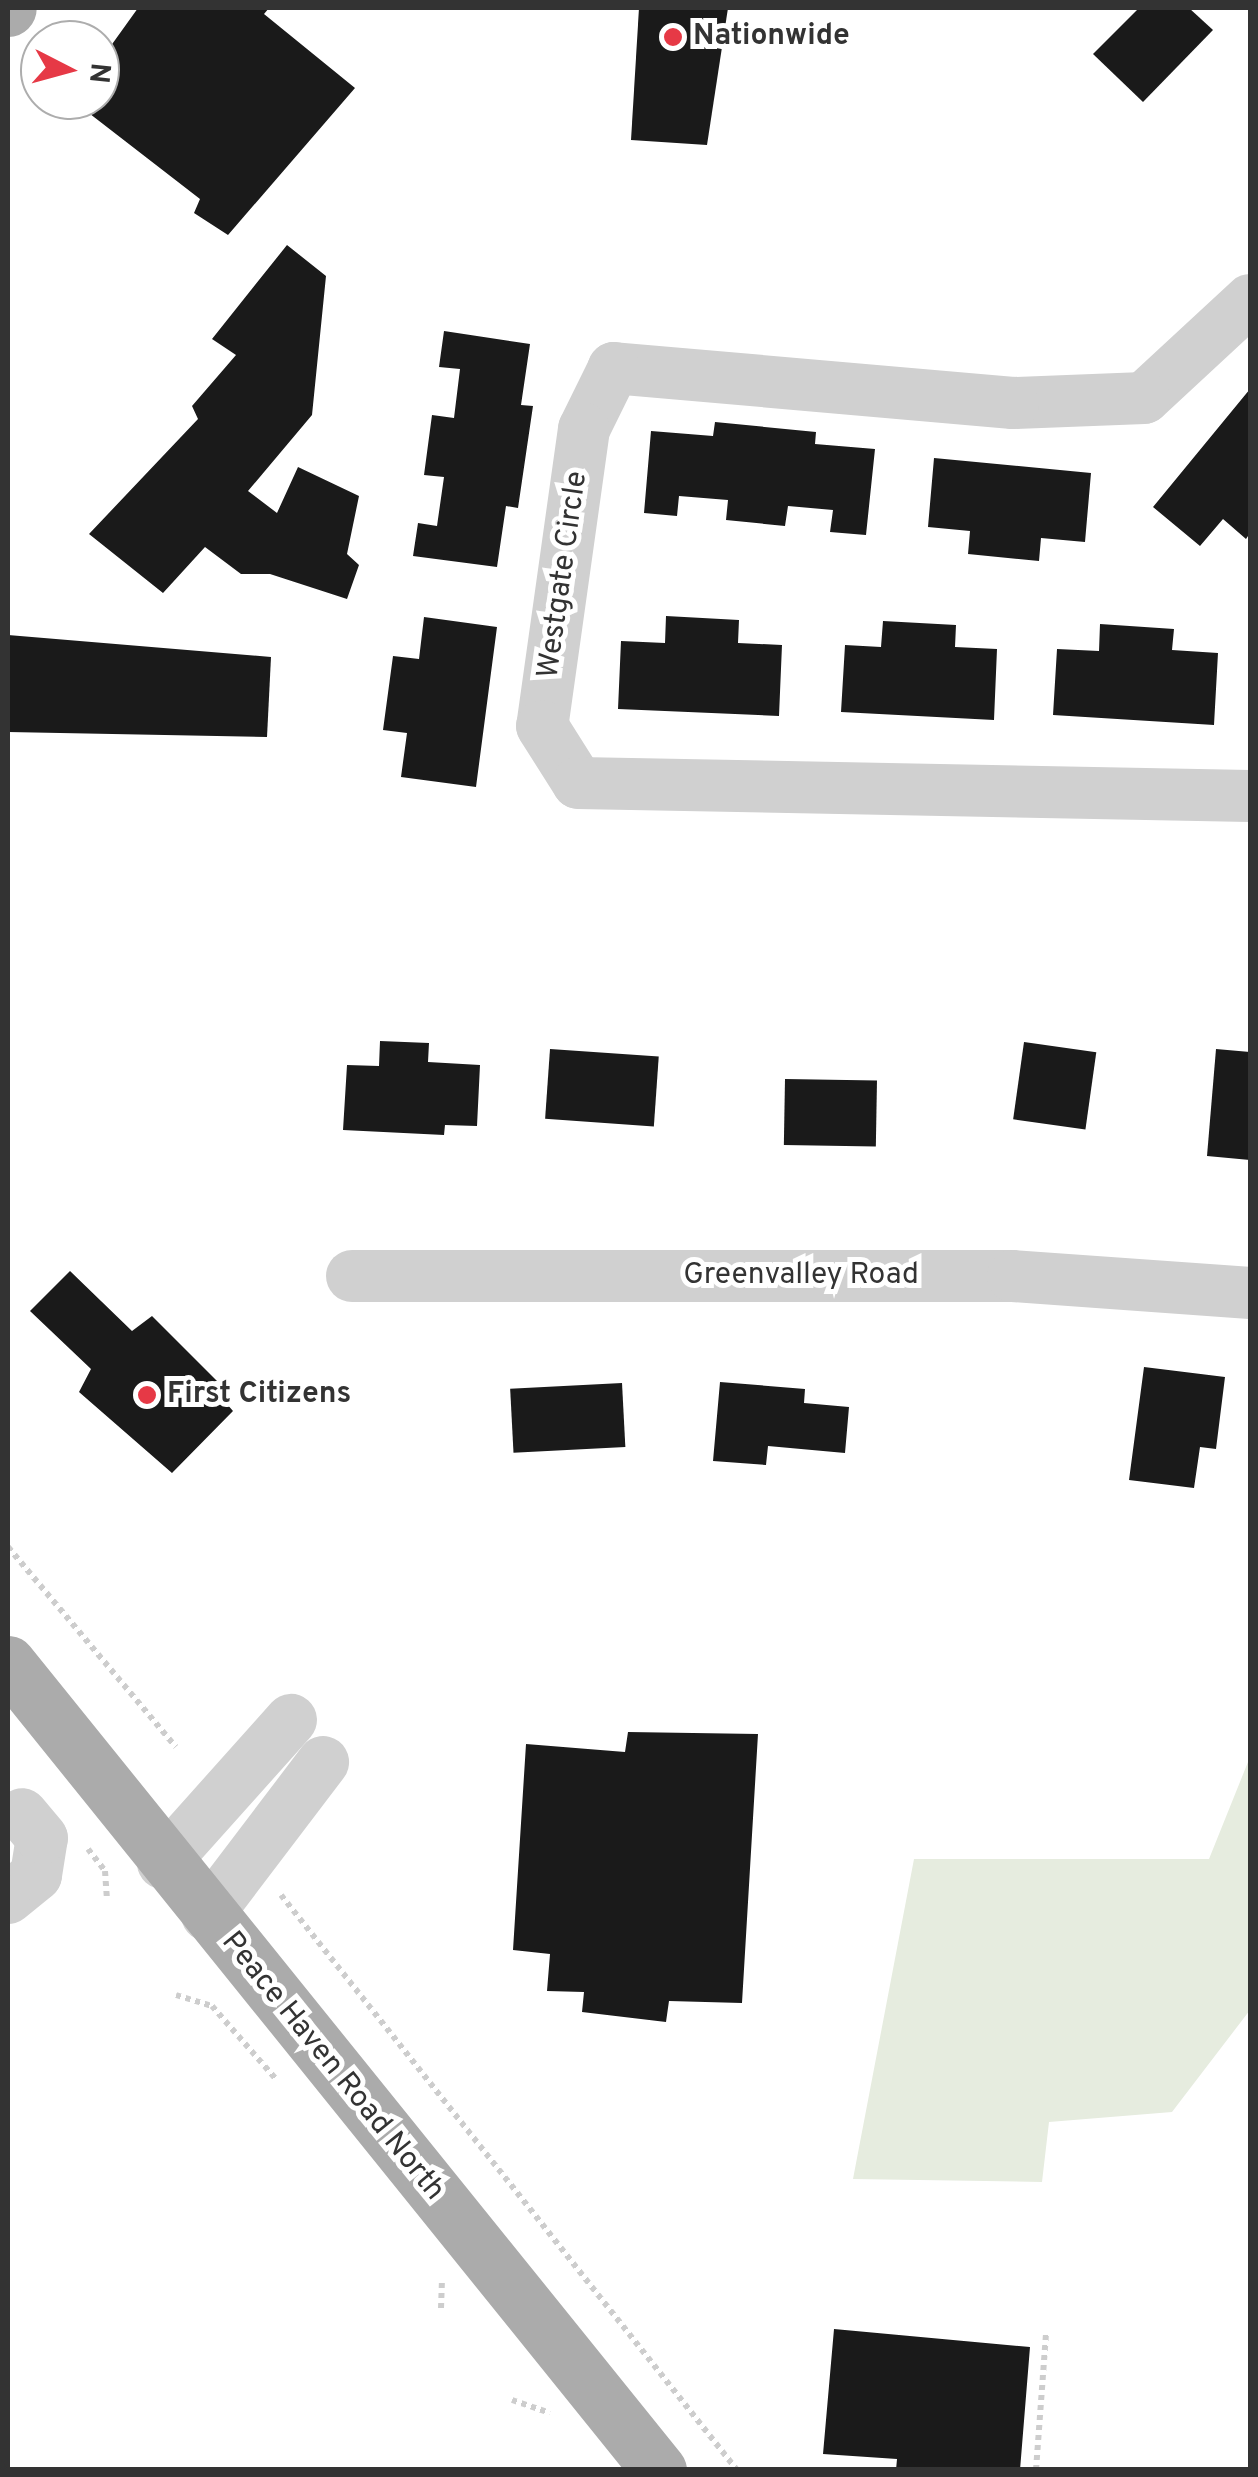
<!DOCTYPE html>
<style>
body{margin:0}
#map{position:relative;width:1258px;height:2477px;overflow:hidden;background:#fff;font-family:Overpass,sans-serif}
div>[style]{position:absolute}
.green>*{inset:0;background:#e6ecdf}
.building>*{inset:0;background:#1a1a1a;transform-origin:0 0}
.path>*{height:6px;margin-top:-3px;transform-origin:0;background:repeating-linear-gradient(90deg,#cdcdcd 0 5px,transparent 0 10px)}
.minor>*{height:52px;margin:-26px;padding:0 26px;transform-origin:26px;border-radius:26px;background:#d0d0d0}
.major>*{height:55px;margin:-27.5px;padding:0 27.5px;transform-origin:27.5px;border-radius:27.5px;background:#ababab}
.dots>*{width:28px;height:28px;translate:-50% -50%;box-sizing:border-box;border:5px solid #fff;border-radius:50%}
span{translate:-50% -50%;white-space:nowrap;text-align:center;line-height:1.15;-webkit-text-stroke:10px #fff;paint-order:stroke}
.poi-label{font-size:30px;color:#333;font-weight:700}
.left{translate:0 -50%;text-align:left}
.street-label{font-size:30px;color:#333}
.frame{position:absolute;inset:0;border:10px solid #333;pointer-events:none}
.north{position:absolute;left:20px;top:20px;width:100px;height:100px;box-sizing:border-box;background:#fff;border:2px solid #adadad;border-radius:50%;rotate:96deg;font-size:28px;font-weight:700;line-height:40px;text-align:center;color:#333}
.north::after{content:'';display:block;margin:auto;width:35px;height:45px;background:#e63946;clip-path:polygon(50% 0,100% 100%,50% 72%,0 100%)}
</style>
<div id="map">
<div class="green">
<div style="clip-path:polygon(1250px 1757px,1250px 2010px,1172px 2112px,1049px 2122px,1042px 2182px,853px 2179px,914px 1859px,1209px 1859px)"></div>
</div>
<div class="building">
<div style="clip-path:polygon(138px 8px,269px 8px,264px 14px,355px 88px,228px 235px,194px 213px,200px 199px,72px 100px,100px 100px,100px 61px)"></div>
<div style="clip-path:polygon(639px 8px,728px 8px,707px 145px,631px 140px)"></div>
<div style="clip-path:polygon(1139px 8px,1189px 8px,1213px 30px,1143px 102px,1093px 54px)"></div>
<div style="clip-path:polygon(287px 245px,326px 276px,312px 415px,248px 491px,277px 513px,298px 467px,359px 496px,347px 554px,359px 565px,347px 599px,270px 574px,241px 574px,205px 547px,163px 593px,89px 534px,198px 419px,192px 406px,236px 355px,212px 339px)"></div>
<div style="clip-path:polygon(444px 331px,530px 344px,521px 405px,533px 406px,518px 508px,506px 506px,497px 567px,413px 556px,418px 523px,437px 526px,444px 477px,424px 475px,432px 415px,454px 418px,460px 369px,439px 367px)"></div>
<div style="clip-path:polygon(1250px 389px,1250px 533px,1246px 539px,1223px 519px,1200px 546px,1153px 507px)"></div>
<div style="clip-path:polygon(715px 422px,816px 432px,815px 444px,875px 449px,866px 535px,830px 532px,833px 510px,788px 506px,785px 526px,726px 520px,728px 500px,679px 496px,677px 516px,644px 513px,651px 431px,713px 436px)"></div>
<div style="clip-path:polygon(934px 458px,1091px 473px,1085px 542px,1041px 538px,1039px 561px,968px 554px,970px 531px,928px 527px)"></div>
<div style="clip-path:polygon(666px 616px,739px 620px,738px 643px,782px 645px,779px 716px,618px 709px,621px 641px,665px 643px)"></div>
<div style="clip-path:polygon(424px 617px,497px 627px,476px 787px,401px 777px,407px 733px,383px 730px,393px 656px,419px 659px)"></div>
<div style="clip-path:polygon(883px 621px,956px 625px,955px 647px,997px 649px,994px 720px,841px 712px,845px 645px,881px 647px)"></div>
<div style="clip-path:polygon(1100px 624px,1174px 629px,1172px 650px,1218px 653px,1214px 725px,1053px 715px,1057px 649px,1099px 651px)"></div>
<div style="clip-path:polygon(8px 635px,271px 657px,267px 737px,8px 732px)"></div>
<div style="clip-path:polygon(380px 1041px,429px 1043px,428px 1062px,480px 1065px,477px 1126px,445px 1125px,444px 1135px,343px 1130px,347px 1065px,379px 1066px)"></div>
<div style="left:1024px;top:1042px;width:73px;height:78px;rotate:8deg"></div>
<div style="left:550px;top:1049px;width:109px;height:70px;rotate:4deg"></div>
<div style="clip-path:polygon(1216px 1049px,1250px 1052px,1250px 1160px,1207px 1156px)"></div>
<div style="left:785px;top:1079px;width:92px;height:66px;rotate:1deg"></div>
<div style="clip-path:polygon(70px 1271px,132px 1331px,152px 1316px,223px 1387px,220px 1396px,233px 1411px,172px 1473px,79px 1392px,91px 1369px,30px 1311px)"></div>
<div style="clip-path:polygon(1144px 1367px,1225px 1377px,1216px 1449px,1200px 1447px,1194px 1488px,1129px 1480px)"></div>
<div style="clip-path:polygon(720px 1382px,805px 1389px,804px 1403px,849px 1407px,845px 1453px,768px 1446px,766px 1465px,713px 1461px)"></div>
<div style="left:622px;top:1383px;width:64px;height:112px;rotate:87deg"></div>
<div style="clip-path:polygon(628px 1732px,758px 1734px,742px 2003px,669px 2001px,666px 2022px,582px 2012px,584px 1992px,547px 1991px,550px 1954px,513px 1950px,526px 1744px,625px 1752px)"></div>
<div style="clip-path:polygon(834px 2329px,1030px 2347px,1020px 2470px,896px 2470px,897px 2459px,823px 2454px)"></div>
</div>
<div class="path">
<div style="left:8px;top:1547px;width:261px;rotate:50deg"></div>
<div style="left:88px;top:1849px;width:28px;rotate:52deg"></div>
<div style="left:105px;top:1871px;width:27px;rotate:86deg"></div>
<div style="left:281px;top:1895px;width:734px;rotate:51.58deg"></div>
<div style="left:176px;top:1995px;width:38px;rotate:17deg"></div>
<div style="left:212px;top:2006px;width:97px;rotate:48.8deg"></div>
<div style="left:441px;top:2308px;width:29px;rotate:-88deg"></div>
<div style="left:512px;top:2400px;width:40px;rotate:18.9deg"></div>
<div style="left:1036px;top:2470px;width:136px;rotate:-85.8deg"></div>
</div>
<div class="minor">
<div style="left:1250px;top:300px;width:144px;rotate:137.2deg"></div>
<div style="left:1144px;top:398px;width:131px;rotate:177.8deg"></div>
<div style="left:1013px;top:403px;width:401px;rotate:-175deg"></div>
<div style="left:614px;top:368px;width:68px;rotate:116.2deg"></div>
<div style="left:584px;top:429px;width:300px;rotate:98deg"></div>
<div style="left:542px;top:726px;width:67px;rotate:57.7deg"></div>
<div style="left:578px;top:783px;width:672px;rotate:1.11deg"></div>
<div style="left:352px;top:1276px;width:661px"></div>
<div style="left:1013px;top:1276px;width:238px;rotate:4.1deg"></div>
<div style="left:163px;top:1863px;width:192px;rotate:-48.2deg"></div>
<div style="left:8px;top:1898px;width:36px;rotate:-39deg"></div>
<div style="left:36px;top:1875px;width:37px;rotate:-81deg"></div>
<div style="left:42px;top:1838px;width:31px;rotate:-130deg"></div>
<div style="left:207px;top:1915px;width:192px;rotate:-52.8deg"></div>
</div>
<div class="major">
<div style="left:8px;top:9px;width:1px;rotate:-45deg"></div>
<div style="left:8px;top:1663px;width:1037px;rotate:51.11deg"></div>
</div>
<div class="dots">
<div style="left:673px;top:37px;background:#e63946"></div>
<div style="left:147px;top:1395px;background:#e63946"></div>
</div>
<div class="poi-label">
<span class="left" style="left:693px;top:37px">Nationwide</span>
<span class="left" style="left:167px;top:1395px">First Citizens</span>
</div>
<div class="street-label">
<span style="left:564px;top:575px;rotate:-82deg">Westgate Circle</span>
<span style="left:801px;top:1276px">Greenvalley Road</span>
<span style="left:332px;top:2067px;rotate:51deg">Peace Haven Road North</span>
</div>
<div class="frame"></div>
<div class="north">N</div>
</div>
